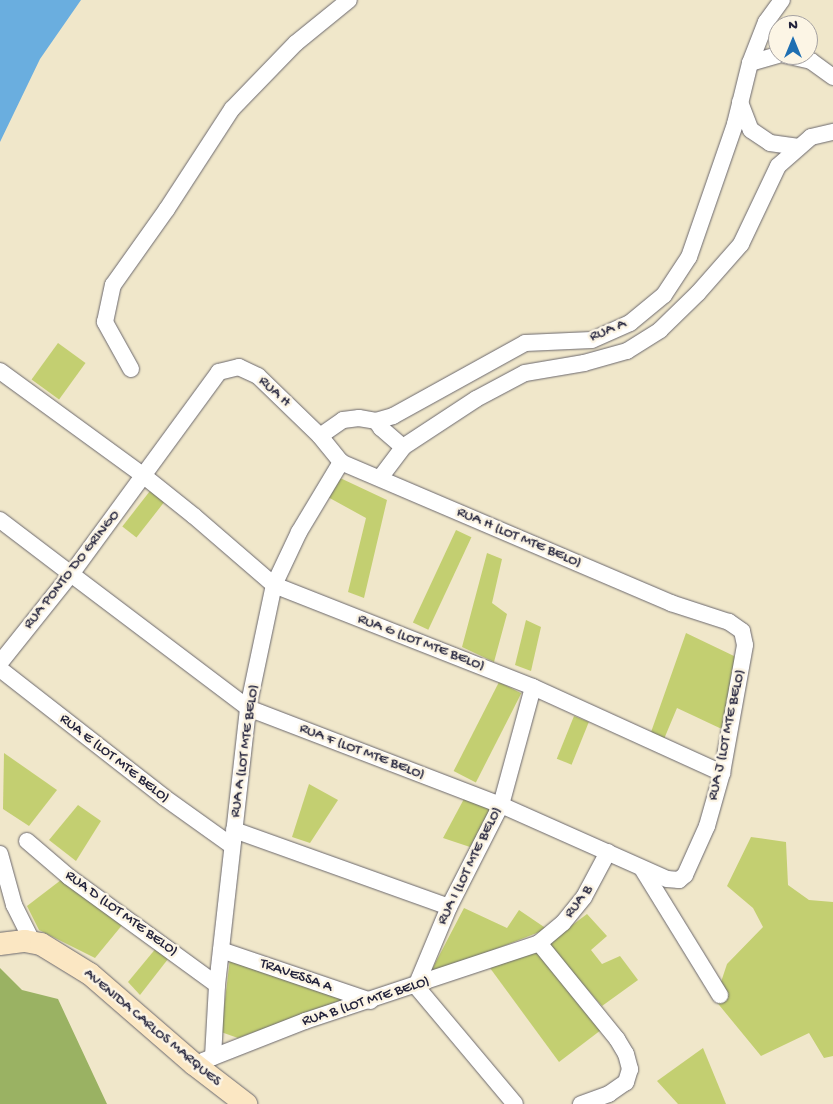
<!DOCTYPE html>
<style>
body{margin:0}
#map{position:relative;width:833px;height:1104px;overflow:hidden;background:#f0e7ca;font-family:"Gochi Hand",sans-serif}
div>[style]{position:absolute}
.green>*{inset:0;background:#c3cf71;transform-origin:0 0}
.forest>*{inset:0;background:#9ab263}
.water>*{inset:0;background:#6aaedf}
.roads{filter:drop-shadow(0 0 1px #6a676d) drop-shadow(0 0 1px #6a676d)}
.street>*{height:16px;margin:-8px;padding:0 8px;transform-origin:8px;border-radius:8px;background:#fff}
.secondary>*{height:22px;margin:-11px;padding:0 11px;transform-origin:11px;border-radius:11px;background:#fbe7c3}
span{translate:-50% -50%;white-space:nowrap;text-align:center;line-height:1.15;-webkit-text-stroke:5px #fcf5e5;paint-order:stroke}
.street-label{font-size:15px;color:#22223b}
.north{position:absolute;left:768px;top:15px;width:50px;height:50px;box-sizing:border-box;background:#fcf5e5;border:1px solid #a5a1a1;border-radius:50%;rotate:0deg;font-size:14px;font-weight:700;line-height:20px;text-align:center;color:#22223b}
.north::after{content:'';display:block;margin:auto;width:18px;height:22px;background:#1f6fb2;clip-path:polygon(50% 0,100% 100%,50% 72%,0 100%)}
</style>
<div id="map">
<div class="green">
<div style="left:58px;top:343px;width:34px;height:45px;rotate:36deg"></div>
<div style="clip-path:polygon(338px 477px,387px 500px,364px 598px,348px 592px,366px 518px,326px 496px)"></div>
<div style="left:150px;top:491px;width:18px;height:45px;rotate:38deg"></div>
<div style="left:456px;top:530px;width:17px;height:102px;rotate:25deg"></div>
<div style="clip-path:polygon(487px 553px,502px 559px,492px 603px,507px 614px,494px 662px,462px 647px)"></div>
<div style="clip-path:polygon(526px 620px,541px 627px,531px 671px,515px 665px)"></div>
<div style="clip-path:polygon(686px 633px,734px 656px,744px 669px,726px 731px,677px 708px,664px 739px,650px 735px)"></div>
<div style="left:499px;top:682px;width:25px;height:100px;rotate:27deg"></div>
<div style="left:574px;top:716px;width:16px;height:46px;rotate:22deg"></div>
<div style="clip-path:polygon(4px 753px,57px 790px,29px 826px,3px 809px)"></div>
<div style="clip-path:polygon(309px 784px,338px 800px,310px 843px,292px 837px)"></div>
<div style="clip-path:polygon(465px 797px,493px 808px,470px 847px,443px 838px)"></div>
<div style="clip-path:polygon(78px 805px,101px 821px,76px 861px,49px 840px)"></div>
<div style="clip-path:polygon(751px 837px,786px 842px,788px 885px,809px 900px,833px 902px,833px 1056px,824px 1058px,809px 1033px,761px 1056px,715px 1000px,727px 964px,763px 927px,753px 908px,727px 886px)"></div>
<div style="clip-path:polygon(61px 880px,123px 924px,95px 958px,39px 930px,27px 906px)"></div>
<div style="clip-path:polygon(464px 908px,507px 928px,519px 910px,547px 929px,429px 975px)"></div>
<div style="clip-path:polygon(587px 914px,607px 936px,591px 950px,602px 964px,620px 956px,638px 980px,602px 1006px,547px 944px)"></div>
<div style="clip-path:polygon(157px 947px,168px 959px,140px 995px,128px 982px)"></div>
<div style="clip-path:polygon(535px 950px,601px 1030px,559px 1062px,490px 968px)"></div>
<div style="clip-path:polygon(230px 959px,345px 999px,238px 1038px,221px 1032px)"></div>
<div style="clip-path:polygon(703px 1048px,726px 1104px,678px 1104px,657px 1081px)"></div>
</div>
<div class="forest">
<div style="clip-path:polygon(0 968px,22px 990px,58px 999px,107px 1104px,0 1104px)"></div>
</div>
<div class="water">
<div style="clip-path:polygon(0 0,81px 0,40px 59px,0 142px)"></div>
</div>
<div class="roads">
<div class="street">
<div style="left:785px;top:55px;width:27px;rotate:13deg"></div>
<div style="left:811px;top:61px;width:27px;rotate:36deg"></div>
<div style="left:750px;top:63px;width:29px;rotate:-16deg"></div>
<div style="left:740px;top:102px;width:30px;rotate:69deg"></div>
<div style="left:751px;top:130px;width:23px;rotate:34deg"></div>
<div style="left:770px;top:143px;width:29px;rotate:8deg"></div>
<div style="left:131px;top:369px;width:54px;rotate:-119deg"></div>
<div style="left:105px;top:322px;width:38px;rotate:-78deg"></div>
<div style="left:113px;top:285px;width:93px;rotate:-54.6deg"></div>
<div style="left:167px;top:209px;width:119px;rotate:-57deg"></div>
<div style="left:232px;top:109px;width:92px;rotate:-45.9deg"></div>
<div style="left:296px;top:43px;width:68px;rotate:-39.1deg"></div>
<div style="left:0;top:371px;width:178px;rotate:36.1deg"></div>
<div style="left:144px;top:476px;width:64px;rotate:38.7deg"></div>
<div style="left:194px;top:516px;width:106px;rotate:40.8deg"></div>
<div style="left:274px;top:585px;width:278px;rotate:21.5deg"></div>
<div style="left:533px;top:687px;width:208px;rotate:24.5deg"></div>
<div style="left:376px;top:421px;width:9px;rotate:54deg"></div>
<div style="left:381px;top:428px;width:29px;rotate:41deg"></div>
<div style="left:320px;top:436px;width:28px;rotate:-35deg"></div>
<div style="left:343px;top:420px;width:16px;rotate:-7deg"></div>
<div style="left:359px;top:418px;width:17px;rotate:10deg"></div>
<div style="left:376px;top:421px;width:18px;rotate:-16deg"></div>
<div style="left:393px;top:416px;width:151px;rotate:-28.9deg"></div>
<div style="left:525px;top:343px;width:67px;rotate:-2.6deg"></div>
<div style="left:592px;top:340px;width:42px;rotate:-24.1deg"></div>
<div style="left:630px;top:323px;width:44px;rotate:-39.5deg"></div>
<div style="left:664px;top:295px;width:45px;rotate:-56.7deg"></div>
<div style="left:689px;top:257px;width:141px;rotate:-70.9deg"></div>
<div style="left:735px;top:124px;width:63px;rotate:-76.2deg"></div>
<div style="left:750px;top:63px;width:44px;rotate:-68.7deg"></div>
<div style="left:766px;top:22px;width:27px;rotate:-54deg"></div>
<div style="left:380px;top:478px;width:39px;rotate:-53deg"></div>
<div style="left:403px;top:447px;width:87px;rotate:-33.3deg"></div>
<div style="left:476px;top:399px;width:55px;rotate:-28deg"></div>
<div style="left:525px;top:373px;width:60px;rotate:-9.6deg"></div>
<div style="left:584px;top:363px;width:45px;rotate:-15.6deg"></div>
<div style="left:627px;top:351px;width:39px;rotate:-32deg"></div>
<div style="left:660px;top:330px;width:53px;rotate:-44.2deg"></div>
<div style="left:698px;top:293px;width:65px;rotate:-48.7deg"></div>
<div style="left:741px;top:244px;width:86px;rotate:-64.6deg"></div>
<div style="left:778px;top:166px;width:44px;rotate:-41.3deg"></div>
<div style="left:811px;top:137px;width:23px;rotate:-13deg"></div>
<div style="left:0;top:520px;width:89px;rotate:37.3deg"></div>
<div style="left:71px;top:574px;width:222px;rotate:37.1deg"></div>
<div style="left:248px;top:708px;width:271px;rotate:21deg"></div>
<div style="left:501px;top:805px;width:182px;rotate:24deg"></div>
<div style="left:667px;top:879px;width:12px;rotate:5deg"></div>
<div style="left:679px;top:880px;width:8px;rotate:-40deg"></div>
<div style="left:685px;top:875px;width:54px;rotate:-65.8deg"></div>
<div style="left:707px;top:826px;width:55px;rotate:-74.2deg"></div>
<div style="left:722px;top:773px;width:130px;rotate:-79.8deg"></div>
<div style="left:745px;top:645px;width:14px;rotate:-102deg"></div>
<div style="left:742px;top:631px;width:16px;rotate:-145deg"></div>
<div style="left:729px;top:622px;width:61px;rotate:-161.9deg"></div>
<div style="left:671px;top:603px;width:359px;rotate:-156.9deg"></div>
<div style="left:341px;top:462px;width:33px;rotate:-129deg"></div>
<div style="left:320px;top:436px;width:86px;rotate:-135.9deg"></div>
<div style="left:258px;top:376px;width:21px;rotate:-155deg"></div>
<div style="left:239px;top:367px;width:21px;rotate:166deg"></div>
<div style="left:219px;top:372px;width:250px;rotate:126.2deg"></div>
<div style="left:71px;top:574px;width:114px;rotate:128.6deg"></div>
<div style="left:0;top:669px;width:209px;rotate:38deg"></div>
<div style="left:165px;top:798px;width:81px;rotate:35.5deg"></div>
<div style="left:234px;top:830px;width:228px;rotate:19.7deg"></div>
<div style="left:27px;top:841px;width:55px;rotate:40.6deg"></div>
<div style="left:69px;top:877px;width:183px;rotate:36.1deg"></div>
<div style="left:0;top:854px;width:53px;rotate:74.6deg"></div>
<div style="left:14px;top:905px;width:40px;rotate:63.4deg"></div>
<div style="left:643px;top:870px;width:147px;rotate:58.4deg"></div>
<div style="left:539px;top:943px;width:124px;rotate:50.9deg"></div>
<div style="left:617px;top:1039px;width:17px;rotate:59deg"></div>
<div style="left:626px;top:1054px;width:16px;rotate:75deg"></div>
<div style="left:630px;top:1069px;width:14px;rotate:107deg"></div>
<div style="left:626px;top:1082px;width:21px;rotate:145deg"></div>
<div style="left:609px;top:1094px;width:30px;rotate:160deg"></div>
<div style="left:221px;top:950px;width:158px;rotate:18.8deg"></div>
<div style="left:213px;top:1057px;width:72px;rotate:-86.8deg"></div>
<div style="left:217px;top:985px;width:279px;rotate:-83.6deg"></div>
<div style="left:248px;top:708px;width:126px;rotate:-78.1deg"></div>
<div style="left:274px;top:585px;width:59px;rotate:-64.7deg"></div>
<div style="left:299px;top:532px;width:82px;rotate:-59deg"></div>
<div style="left:203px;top:1061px;width:110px;rotate:-21.4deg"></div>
<div style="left:305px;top:1021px;width:247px;rotate:-18.4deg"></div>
<div style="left:539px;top:943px;width:31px;rotate:-40deg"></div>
<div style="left:563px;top:923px;width:33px;rotate:-51deg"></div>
<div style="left:584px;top:897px;width:51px;rotate:-61.9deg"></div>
<div style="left:515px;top:1104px;width:154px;rotate:-130deg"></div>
<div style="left:416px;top:986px;width:86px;rotate:-67.3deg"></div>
<div style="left:449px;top:907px;width:114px;rotate:-63deg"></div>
<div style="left:501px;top:805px;width:122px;rotate:-74.8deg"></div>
</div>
<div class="secondary">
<div style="left:0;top:944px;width:25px;rotate:-7deg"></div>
<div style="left:25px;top:941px;width:16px;rotate:11deg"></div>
<div style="left:41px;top:944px;width:57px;rotate:31.5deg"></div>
<div style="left:90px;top:974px;width:138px;rotate:40.9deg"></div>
<div style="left:194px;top:1064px;width:66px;rotate:37.6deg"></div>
</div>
</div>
<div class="street-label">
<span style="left:608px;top:331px;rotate:-22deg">RUA A</span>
<span style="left:274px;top:392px;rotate:43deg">RUA H</span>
<span style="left:519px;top:538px;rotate:23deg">RUA H (LOT MTE BELO)</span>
<span style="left:72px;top:570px;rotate:-52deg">RUA PONTO DO GRINGO</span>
<span style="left:421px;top:643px;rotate:21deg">RUA G (LOT MTE BELO)</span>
<span style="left:727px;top:735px;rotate:-78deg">RUA J (LOT MTE BELO)</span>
<span style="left:245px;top:751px;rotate:-82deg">RUA A (LOT MTE BELO)</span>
<span style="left:362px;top:752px;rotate:21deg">RUA F (LOT MTE BELO)</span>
<span style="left:114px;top:759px;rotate:38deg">RUA E (LOT MTE BELO)</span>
<span style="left:470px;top:866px;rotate:-64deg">RUA I (LOT MTE BELO)</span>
<span style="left:579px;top:902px;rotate:-53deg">RUA B</span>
<span style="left:121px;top:914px;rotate:36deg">RUA D (LOT MTE BELO)</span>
<span style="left:296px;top:976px;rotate:19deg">TRAVESSA A</span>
<span style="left:366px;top:1002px;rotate:-18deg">RUA B (LOT MTE BELO)</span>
<span style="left:152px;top:1028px;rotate:40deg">AVENIDA CARLOS MARQUES</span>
</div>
<div class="north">N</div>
</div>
